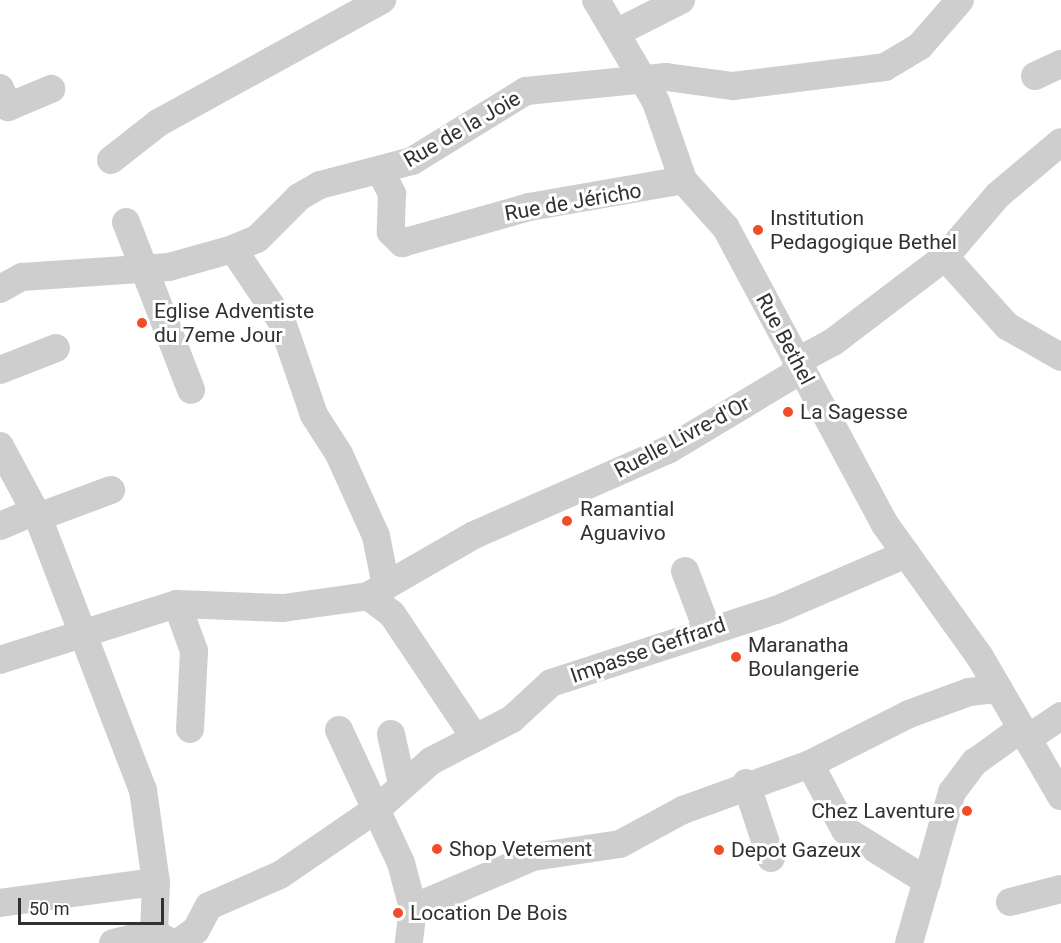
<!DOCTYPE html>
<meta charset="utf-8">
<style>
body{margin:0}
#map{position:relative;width:1061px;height:943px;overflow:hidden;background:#fff;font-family:Roboto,sans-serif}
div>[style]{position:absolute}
.minor>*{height:28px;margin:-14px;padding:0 14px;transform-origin:14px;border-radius:14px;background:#cecece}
.dots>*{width:16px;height:16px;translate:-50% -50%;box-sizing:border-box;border:3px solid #fff;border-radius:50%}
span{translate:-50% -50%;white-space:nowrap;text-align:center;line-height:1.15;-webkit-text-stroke:6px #fff;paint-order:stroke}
.street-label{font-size:21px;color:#313131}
.poi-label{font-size:21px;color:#313131}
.left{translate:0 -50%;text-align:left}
.right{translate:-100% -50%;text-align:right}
.scale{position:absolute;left:18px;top:898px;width:146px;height:27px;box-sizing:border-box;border:3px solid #313131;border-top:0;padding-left:8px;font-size:18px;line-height:21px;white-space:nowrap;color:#313131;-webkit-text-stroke:4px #fff;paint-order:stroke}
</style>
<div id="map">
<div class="minor">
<div style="left:596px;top:0;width:118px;rotate:59.5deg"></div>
<div style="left:656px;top:102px;width:83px;rotate:70.9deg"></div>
<div style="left:683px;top:180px;width:64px;rotate:48.1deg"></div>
<div style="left:726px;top:228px;width:335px;rotate:61.8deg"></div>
<div style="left:884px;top:523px;width:165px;rotate:54.4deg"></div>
<div style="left:980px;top:657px;width:161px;rotate:59.8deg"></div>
<div style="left:616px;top:33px;width:73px;rotate:-26.9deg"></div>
<div style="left:1035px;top:76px;width:29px;rotate:-25deg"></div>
<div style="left:0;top:88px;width:21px;rotate:67deg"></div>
<div style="left:8px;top:107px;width:47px;rotate:-22.7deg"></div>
<div style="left:111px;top:160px;width:60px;rotate:-38.2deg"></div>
<div style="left:158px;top:123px;width:256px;rotate:-28.8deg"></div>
<div style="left:381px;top:172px;width:25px;rotate:63deg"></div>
<div style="left:392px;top:194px;width:38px;rotate:92deg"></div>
<div style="left:391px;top:232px;width:16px;rotate:45deg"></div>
<div style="left:402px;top:243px;width:132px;rotate:-15.8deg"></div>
<div style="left:529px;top:207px;width:156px;rotate:-9.9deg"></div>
<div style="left:126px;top:222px;width:180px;rotate:68.8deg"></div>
<div style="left:233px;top:249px;width:88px;rotate:56.1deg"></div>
<div style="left:282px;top:322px;width:98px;rotate:71deg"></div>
<div style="left:314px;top:415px;width:46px;rotate:57.3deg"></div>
<div style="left:339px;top:454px;width:90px;rotate:65.7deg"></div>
<div style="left:376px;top:536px;width:51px;rotate:78.7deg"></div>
<div style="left:945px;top:257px;width:93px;rotate:48.1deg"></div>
<div style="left:1007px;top:326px;width:62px;rotate:29.9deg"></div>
<div style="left:0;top:289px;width:25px;rotate:-29deg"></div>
<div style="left:22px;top:277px;width:147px;rotate:-3.9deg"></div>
<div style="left:169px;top:267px;width:66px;rotate:-15.7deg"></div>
<div style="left:233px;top:249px;width:26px;rotate:-23deg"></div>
<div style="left:257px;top:239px;width:59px;rotate:-45deg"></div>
<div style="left:299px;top:197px;width:24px;rotate:-30deg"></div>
<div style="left:320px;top:185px;width:95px;rotate:-14.6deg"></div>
<div style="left:412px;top:161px;width:134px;rotate:-31.6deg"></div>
<div style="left:526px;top:91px;width:141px;rotate:-5.7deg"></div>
<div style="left:666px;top:77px;width:68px;rotate:7.7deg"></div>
<div style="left:733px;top:86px;width:153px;rotate:-7.1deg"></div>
<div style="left:885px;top:67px;width:41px;rotate:-31deg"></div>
<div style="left:920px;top:46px;width:61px;rotate:-49deg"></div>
<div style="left:796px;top:362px;width:42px;rotate:-28.4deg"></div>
<div style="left:833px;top:342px;width:141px;rotate:-37.2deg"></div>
<div style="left:945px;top:257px;width:82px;rotate:-49.5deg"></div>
<div style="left:998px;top:195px;width:82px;rotate:-40.1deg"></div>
<div style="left:0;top:370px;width:60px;rotate:-21.4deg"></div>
<div style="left:0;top:446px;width:81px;rotate:61.8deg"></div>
<div style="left:38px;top:517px;width:292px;rotate:69deg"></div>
<div style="left:143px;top:790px;width:93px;rotate:82deg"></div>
<div style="left:156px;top:882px;width:51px;rotate:92.2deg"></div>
<div style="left:38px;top:517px;width:78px;rotate:-20.3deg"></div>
<div style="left:0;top:526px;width:38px;rotate:-23deg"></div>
<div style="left:685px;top:571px;width:65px;rotate:69.3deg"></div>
<div style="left:368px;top:596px;width:122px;rotate:-29.9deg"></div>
<div style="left:474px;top:535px;width:212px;rotate:-23.7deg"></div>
<div style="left:668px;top:450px;width:155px;rotate:-31deg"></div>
<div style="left:177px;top:604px;width:50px;rotate:70.1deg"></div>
<div style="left:194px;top:651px;width:78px;rotate:92.9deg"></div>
<div style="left:0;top:660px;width:186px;rotate:-17.6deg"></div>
<div style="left:177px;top:604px;width:106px;rotate:2.2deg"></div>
<div style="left:283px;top:608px;width:86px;rotate:-8deg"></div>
<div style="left:368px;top:596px;width:30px;rotate:37deg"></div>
<div style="left:392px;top:614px;width:146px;rotate:56.2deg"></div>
<div style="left:339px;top:730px;width:147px;rotate:65deg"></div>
<div style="left:401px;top:863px;width:47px;rotate:75.1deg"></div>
<div style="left:413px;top:908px;width:35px;rotate:97deg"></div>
<div style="left:391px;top:734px;width:51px;rotate:77.6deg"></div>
<div style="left:1027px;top:739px;width:41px;rotate:-34.1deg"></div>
<div style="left:810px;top:764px;width:75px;rotate:62.1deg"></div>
<div style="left:845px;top:830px;width:97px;rotate:31.9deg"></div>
<div style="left:746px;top:783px;width:79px;rotate:71.6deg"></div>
<div style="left:1010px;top:902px;width:53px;rotate:-14.3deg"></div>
<div style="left:0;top:903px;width:157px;rotate:-7.7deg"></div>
<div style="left:413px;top:908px;width:130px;rotate:-23deg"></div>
<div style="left:533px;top:857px;width:88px;rotate:-8.5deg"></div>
<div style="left:620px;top:844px;width:72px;rotate:-28.4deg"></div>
<div style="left:683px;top:810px;width:135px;rotate:-19.9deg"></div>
<div style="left:810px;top:764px;width:111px;rotate:-26.8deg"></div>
<div style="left:909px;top:714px;width:64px;rotate:-20.1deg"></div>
<div style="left:969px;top:692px;width:30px;rotate:-6deg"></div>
<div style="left:113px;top:943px;width:42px;rotate:-13.7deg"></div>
<div style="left:154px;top:933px;width:18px;rotate:29deg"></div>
<div style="left:178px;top:943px;width:22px;rotate:-36deg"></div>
<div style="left:196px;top:930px;width:27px;rotate:-62deg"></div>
<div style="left:209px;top:906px;width:77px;rotate:-23.6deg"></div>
<div style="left:280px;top:875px;width:119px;rotate:-34.4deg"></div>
<div style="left:378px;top:808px;width:71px;rotate:-41.6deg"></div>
<div style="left:431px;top:761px;width:91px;rotate:-27.4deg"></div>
<div style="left:512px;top:719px;width:53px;rotate:-42.7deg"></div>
<div style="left:551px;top:683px;width:237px;rotate:-18deg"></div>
<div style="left:776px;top:610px;width:142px;rotate:-23.3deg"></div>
<div style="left:909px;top:943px;width:157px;rotate:-74.1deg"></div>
<div style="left:952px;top:792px;width:38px;rotate:-53deg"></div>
<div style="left:975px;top:762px;width:58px;rotate:-35.9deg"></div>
</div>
<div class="dots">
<div style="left:758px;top:230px;background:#f24d29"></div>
<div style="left:142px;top:323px;background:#f24d29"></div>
<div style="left:788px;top:412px;background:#f24d29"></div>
<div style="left:567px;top:521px;background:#f24d29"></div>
<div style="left:736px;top:657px;background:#f24d29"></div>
<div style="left:967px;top:811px;background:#f24d29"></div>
<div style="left:437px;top:849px;background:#f24d29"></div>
<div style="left:719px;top:850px;background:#f24d29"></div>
<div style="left:398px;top:913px;background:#f24d29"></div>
</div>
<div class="street-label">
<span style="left:462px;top:129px;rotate:-30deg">Rue de la Joie</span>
<span style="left:573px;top:202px;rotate:-10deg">Rue de Jéricho</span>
<span style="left:785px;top:339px;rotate:62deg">Rue Bethel</span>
<span style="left:682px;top:437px;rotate:-28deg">Ruelle Livre-d'Or</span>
<span style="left:648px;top:650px;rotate:-19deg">Impasse Geffrard</span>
</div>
<div class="poi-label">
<span class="left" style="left:770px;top:230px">Institution<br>Pedagogique Bethel</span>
<span class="left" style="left:154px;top:323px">Eglise Adventiste<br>du 7eme Jour</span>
<span class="left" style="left:800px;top:412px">La Sagesse</span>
<span class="left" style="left:580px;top:521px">Ramantial<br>Aguavivo</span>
<span class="left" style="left:748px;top:657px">Maranatha<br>Boulangerie</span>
<span class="right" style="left:955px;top:811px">Chez Laventure</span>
<span class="left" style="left:449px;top:849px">Shop Vetement</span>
<span class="left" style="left:731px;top:850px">Depot Gazeux</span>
<span class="left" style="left:410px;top:913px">Location De Bois</span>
</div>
<div class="scale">50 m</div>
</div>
